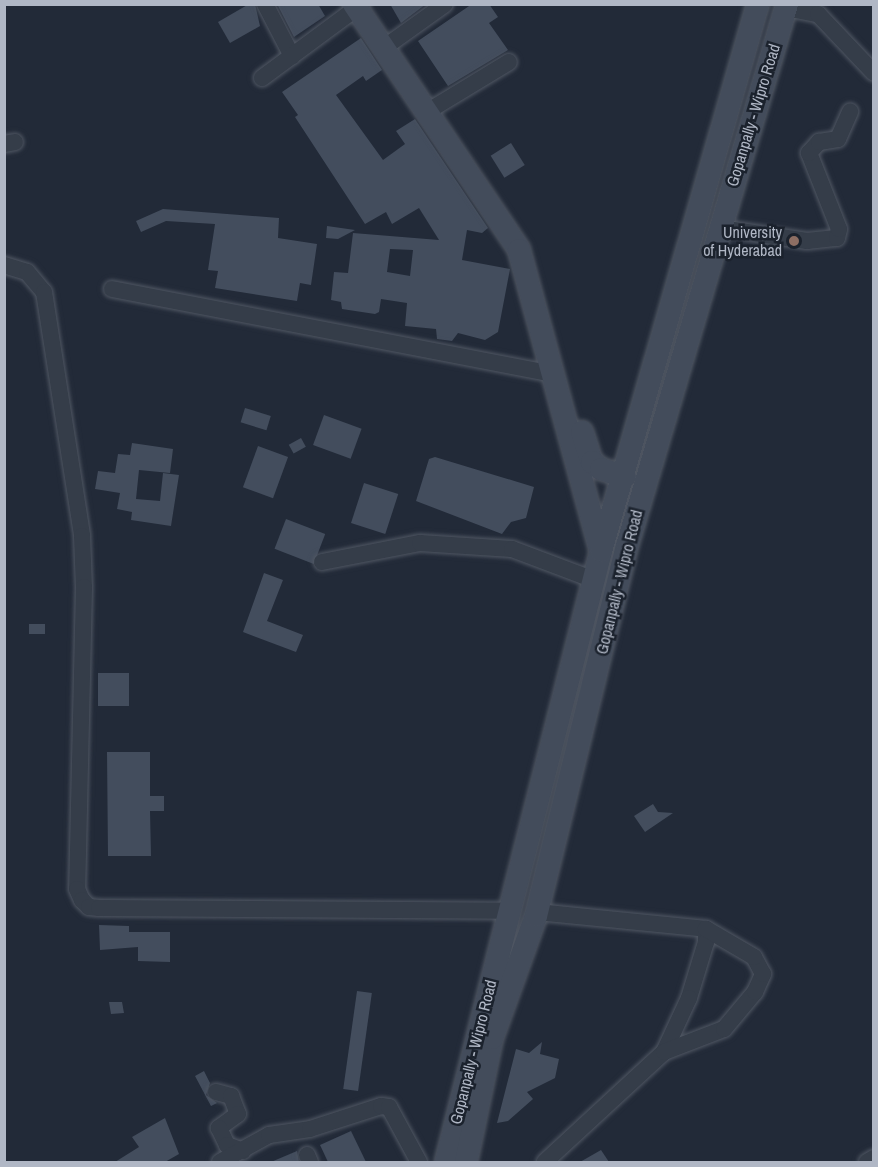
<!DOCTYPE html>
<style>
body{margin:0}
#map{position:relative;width:878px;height:1167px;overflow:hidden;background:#222a38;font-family:"Archivo Narrow",sans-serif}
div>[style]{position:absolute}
.building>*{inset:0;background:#434d5d;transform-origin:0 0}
.roads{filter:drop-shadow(0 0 2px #505763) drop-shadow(0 0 2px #505763)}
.street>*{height:16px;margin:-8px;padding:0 8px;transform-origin:8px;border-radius:8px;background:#353d49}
.secondary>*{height:22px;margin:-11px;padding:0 11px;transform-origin:11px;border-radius:11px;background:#434c5b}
.dots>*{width:16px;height:16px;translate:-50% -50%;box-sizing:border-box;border:3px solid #1b222d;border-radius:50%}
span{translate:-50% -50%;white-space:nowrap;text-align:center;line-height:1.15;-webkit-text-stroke:5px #1b222d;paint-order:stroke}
.street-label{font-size:16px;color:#b0b7c5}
.poi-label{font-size:16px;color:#b0b7c5}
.right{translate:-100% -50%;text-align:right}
.frame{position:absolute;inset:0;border:6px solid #b0b7c5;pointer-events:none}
</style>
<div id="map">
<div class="building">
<div style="clip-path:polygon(249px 4px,255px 4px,260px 26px,230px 43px,218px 22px)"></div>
<div style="clip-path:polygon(277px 4px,318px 4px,325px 16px,294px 37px)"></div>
<div style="clip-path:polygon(390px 4px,426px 4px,401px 23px)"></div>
<div style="clip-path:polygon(472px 4px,489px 4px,498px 17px,489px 23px,508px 50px,448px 86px,418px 41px)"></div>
<div style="clip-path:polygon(evenodd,361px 38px,382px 70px,366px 81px,363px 76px,336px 95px,383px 160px,405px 144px,396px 131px,415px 119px,488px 228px,482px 233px,467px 230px,462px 260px,510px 269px,498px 332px,485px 340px,458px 333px,452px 341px,437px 339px,436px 329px,405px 326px,407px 303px,381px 299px,379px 312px,375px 314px,342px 309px,341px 302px,331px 300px,334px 272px,348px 273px,353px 233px,439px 240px,419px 208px,392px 224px,386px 212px,365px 224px,295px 117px,298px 115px,282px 92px,361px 38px,390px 249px,413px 250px,410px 276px,387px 272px,390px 249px)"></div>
<div style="left:511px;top:143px;width:26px;height:24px;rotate:58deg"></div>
<div style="clip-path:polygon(163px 209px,279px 218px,278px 238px,317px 244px,311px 285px,300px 283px,297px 301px,215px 288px,218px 271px,208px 270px,215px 224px,166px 221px,141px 232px,136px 221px)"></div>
<div style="clip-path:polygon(327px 226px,355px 230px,338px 239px,326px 238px)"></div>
<div style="left:245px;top:408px;width:27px;height:15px;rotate:17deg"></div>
<div style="left:324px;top:415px;width:40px;height:32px;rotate:20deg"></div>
<div style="left:301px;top:438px;width:10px;height:14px;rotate:61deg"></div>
<div style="clip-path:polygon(132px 443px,173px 449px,170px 473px,139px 470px,136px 499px,160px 501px,163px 473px,179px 475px,171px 526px,131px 520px,132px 512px,117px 509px,120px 493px,95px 489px,98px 471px,115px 473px,118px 454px,130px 455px)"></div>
<div style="left:258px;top:446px;width:32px;height:44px;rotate:20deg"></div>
<div style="clip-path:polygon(435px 457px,534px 487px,526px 518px,511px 522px,502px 534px,416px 501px,429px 459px)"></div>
<div style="left:364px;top:483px;width:36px;height:42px;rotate:18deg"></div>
<div style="left:286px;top:519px;width:42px;height:32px;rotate:21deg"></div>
<div style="clip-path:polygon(264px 573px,283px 580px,267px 621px,303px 635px,296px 652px,243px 632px)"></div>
<div style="left:45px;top:624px;width:10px;height:16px;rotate:90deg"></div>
<div style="left:98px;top:673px;width:31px;height:33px"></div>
<div style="clip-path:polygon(107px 752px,150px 752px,150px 796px,164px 796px,164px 811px,150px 811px,151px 856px,108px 856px)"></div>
<div style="clip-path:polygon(653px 804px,658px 812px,673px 813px,645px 832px,634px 816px)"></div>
<div style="clip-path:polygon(99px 925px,129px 926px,129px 932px,170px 932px,170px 962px,138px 961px,138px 947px,100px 950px)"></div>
<div style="left:357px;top:991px;width:15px;height:99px;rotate:8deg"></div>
<div style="clip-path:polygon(109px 1002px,122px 1002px,124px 1013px,111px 1014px)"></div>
<div style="clip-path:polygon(542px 1042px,540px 1054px,559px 1059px,555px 1078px,527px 1092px,533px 1099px,508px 1121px,497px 1123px,516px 1049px,529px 1053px)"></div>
<div style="clip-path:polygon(204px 1071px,210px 1083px,206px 1095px,217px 1103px,211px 1106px,195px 1076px)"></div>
<div style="clip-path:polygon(165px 1118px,179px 1154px,165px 1162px,115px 1162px,139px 1147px,132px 1137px)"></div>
<div style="clip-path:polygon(351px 1131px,366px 1162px,328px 1162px,320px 1145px)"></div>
<div style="clip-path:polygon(601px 1150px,609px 1162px,580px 1162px)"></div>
<div style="clip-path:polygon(297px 1151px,299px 1162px,271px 1162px)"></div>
</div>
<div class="roads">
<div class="street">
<div style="left:265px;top:4px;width:59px;rotate:62.6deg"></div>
<div style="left:786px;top:8px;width:33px;rotate:11deg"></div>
<div style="left:818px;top:14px;width:81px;rotate:46.5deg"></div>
<div style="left:392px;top:42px;width:65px;rotate:-35.6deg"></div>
<div style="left:262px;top:78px;width:124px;rotate:-36.5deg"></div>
<div style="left:425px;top:113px;width:98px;rotate:-31.3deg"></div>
<div style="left:4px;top:144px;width:11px;rotate:-10deg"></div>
<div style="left:720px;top:228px;width:88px;rotate:8.5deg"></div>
<div style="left:807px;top:241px;width:30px;rotate:-6deg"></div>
<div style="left:837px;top:238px;width:9px;rotate:-77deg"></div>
<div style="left:839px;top:229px;width:82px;rotate:-111.5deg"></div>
<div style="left:809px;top:153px;width:15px;rotate:-48deg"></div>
<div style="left:819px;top:142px;width:19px;rotate:-9deg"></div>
<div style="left:838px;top:139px;width:30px;rotate:-66deg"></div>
<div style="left:4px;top:265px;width:24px;rotate:17deg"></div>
<div style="left:27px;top:272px;width:26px;rotate:50deg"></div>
<div style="left:44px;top:292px;width:247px;rotate:81.1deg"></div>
<div style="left:82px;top:536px;width:51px;rotate:87.8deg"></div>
<div style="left:84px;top:587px;width:302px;rotate:91.3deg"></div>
<div style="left:77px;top:889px;width:12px;rotate:66deg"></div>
<div style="left:82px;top:900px;width:10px;rotate:45deg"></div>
<div style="left:89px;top:907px;width:10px;rotate:6deg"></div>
<div style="left:99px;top:908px;width:411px;rotate:0.4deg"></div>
<div style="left:112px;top:289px;width:450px;rotate:10.9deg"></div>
<div style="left:322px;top:562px;width:100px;rotate:-11deg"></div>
<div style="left:420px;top:543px;width:92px;rotate:3.7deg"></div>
<div style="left:512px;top:549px;width:88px;rotate:20.7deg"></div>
<div style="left:537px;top:912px;width:170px;rotate:5.7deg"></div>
<div style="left:706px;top:929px;width:13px;rotate:90deg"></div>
<div style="left:706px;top:942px;width:59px;rotate:106.9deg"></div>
<div style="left:689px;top:998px;width:60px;rotate:114.8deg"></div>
<div style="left:664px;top:1052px;width:162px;rotate:137.3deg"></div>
<div style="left:664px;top:1052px;width:64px;rotate:-21deg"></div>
<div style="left:724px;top:1029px;width:48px;rotate:-50deg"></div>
<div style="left:755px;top:992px;width:20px;rotate:-66deg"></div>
<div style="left:763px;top:974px;width:19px;rotate:-118deg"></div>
<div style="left:754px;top:957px;width:56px;rotate:-149.7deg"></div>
<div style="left:216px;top:1092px;width:16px;rotate:15deg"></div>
<div style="left:231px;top:1096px;width:19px;rotate:69deg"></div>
<div style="left:238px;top:1114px;width:24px;rotate:144deg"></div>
<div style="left:219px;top:1128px;width:19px;rotate:65deg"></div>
<div style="left:227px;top:1145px;width:17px;rotate:21deg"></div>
<div style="left:307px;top:1155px;width:8px;rotate:67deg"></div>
<div style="left:220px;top:1162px;width:56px;rotate:-28.9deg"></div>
<div style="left:269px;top:1135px;width:41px;rotate:-8.3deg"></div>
<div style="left:310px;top:1129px;width:75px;rotate:-17.9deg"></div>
<div style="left:381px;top:1106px;width:8px;rotate:7deg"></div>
<div style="left:389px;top:1107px;width:63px;rotate:61.4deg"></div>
<div style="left:867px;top:1162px;width:8px;rotate:-30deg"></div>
</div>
<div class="secondary">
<div style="left:354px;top:4px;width:296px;rotate:56.1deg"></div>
<div style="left:519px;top:250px;width:312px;rotate:74.8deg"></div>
<div style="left:582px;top:432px;width:32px;rotate:72deg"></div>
<div style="left:592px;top:462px;width:11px;rotate:38deg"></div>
<div style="left:601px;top:469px;width:25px;rotate:18deg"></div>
<div style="left:446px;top:1162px;width:630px;rotate:-75.77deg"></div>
<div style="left:601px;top:551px;width:569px;rotate:-73.99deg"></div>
<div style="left:466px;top:1162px;width:127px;rotate:-78.2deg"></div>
<div style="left:492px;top:1038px;width:130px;rotate:-70.2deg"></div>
<div style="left:536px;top:916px;width:381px;rotate:-76.2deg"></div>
<div style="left:627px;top:546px;width:565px;rotate:-73.55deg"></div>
</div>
</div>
<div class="dots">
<div style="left:794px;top:241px;background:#8d6e63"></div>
</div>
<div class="street-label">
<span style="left:753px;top:115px;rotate:-73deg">Gopanpally - Wipro Road</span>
<span style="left:619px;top:582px;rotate:-76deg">Gopanpally - Wipro Road</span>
<span style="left:473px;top:1052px;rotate:-76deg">Gopanpally - Wipro Road</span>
</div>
<div class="poi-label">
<span class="right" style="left:782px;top:241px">University<br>of Hyderabad</span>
</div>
<div class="frame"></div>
</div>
